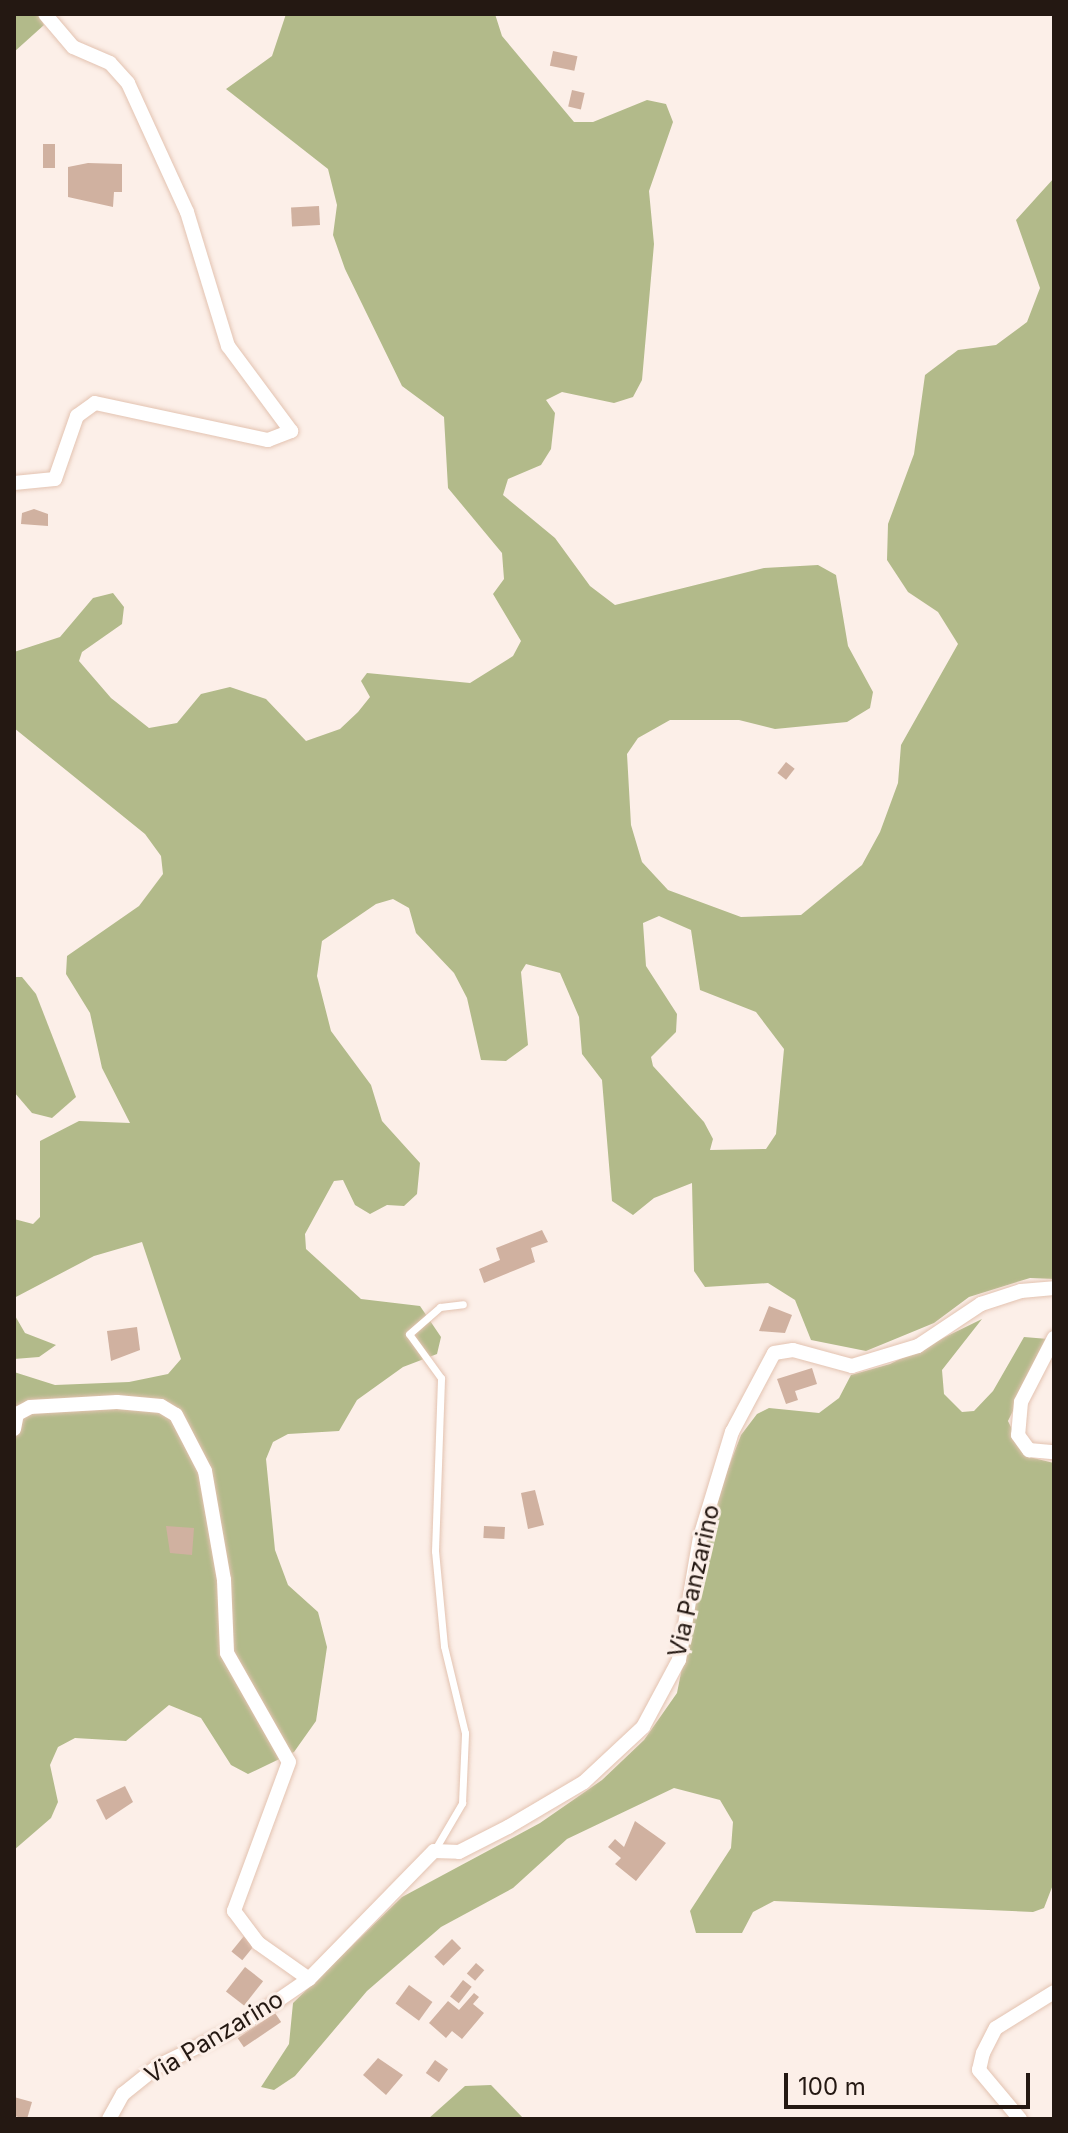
<!DOCTYPE html>
<style>
body{margin:0}
#map{position:relative;width:1068px;height:2133px;overflow:hidden;background:#fcefe8;font-family:Inter,sans-serif}
div>[style]{position:absolute}
.forest>*{inset:0;background:#b2ba8a}
.building>*{inset:0;background:#d0b1a0;transform-origin:0 0}
.roads{filter:drop-shadow(0 0 2px #e3c3b1) drop-shadow(0 0 2px #e3c3b1)}
.lane>*{height:7px;margin:-3.5px;padding:0 3.5px;transform-origin:3.5px;border-radius:3.5px;background:#fff}
.street>*{height:14px;margin:-7px;padding:0 7px;transform-origin:7px;border-radius:7px;background:#fff}
span{translate:-50% -50%;white-space:nowrap;text-align:center;line-height:1.15;-webkit-text-stroke:6px #fcefe8;paint-order:stroke}
.street-label{font-size:24px;color:#241812}
.frame{position:absolute;inset:0;border:16px solid #241812;pointer-events:none}
.scale{position:absolute;left:784px;top:2073px;width:246px;height:36px;box-sizing:border-box;border:4px solid #241812;border-top:0;padding-left:10px;font-size:24px;line-height:28px;white-space:nowrap;color:#241812;-webkit-text-stroke:6px #fcefe8;paint-order:stroke}
</style>
<div id="map">
<div class="forest">
<div style="clip-path:polygon(14px 14px,38px 14px,44px 25px,14px 52px)"></div>
<div style="clip-path:polygon(evenodd,286px 14px,495px 14px,502px 36px,574px 122px,593px 122px,647px 100px,666px 104px,673px 122px,649px 191px,654px 244px,642px 380px,633px 397px,614px 403px,562px 392px,546px 400px,555px 413px,551px 449px,541px 465px,508px 479px,503px 495px,555px 538px,590px 586px,615px 605px,764px 568px,818px 565px,836px 575px,848px 646px,873px 692px,870px 708px,847px 722px,775px 729px,739px 720px,670px 720px,638px 738px,627px 754px,631px 825px,642px 862px,668px 890px,741px 917px,801px 915px,862px 865px,880px 832px,898px 783px,901px 745px,958px 644px,938px 612px,908px 592px,887px 560px,888px 524px,914px 454px,925px 375px,958px 350px,996px 345px,1027px 322px,1040px 288px,1016px 220px,1054px 178px,1054px 1279px,1030px 1278px,969px 1297px,934px 1323px,866px 1351px,811px 1340px,795px 1300px,768px 1283px,705px 1287px,694px 1271px,692px 1183px,654px 1198px,633px 1215px,612px 1201px,602px 1080px,582px 1054px,579px 1017px,560px 973px,526px 964px,521px 972px,528px 1045px,506px 1061px,481px 1060px,467px 998px,454px 973px,416px 933px,409px 908px,393px 899px,376px 904px,322px 941px,317px 976px,331px 1031px,371px 1085px,382px 1121px,420px 1163px,417px 1194px,404px 1206px,387px 1205px,370px 1214px,355px 1205px,343px 1180px,334px 1181px,305px 1234px,306px 1249px,361px 1299px,420px 1306px,441px 1337px,437px 1354px,403px 1367px,357px 1400px,339px 1431px,288px 1434px,273px 1442px,266px 1459px,275px 1550px,288px 1585px,318px 1612px,327px 1647px,316px 1721px,294px 1752px,248px 1774px,231px 1765px,201px 1718px,169px 1705px,126px 1741px,75px 1738px,58px 1747px,50px 1765px,58px 1802px,51px 1818px,14px 1850px,14px 1372px,55px 1385px,129px 1382px,168px 1374px,181px 1359px,142px 1242px,94px 1256px,14px 1298px,14px 1219px,33px 1224px,40px 1217px,40px 1141px,79px 1121px,130px 1123px,102px 1068px,90px 1013px,66px 974px,67px 956px,139px 906px,163px 874px,161px 856px,145px 834px,14px 728px,14px 652px,60px 637px,93px 598px,113px 593px,124px 607px,122px 624px,82px 652px,79px 661px,111px 698px,149px 728px,177px 723px,201px 694px,230px 687px,266px 699px,306px 741px,340px 729px,358px 712px,370px 697px,361px 681px,367px 673px,470px 683px,513px 656px,521px 641px,493px 594px,504px 579px,502px 553px,448px 488px,444px 417px,402px 386px,345px 269px,333px 235px,337px 205px,328px 169px,226px 89px,272px 56px,286px 14px,659px 916px,691px 930px,700px 990px,756px 1012px,784px 1049px,776px 1134px,766px 1149px,710px 1150px,713px 1139px,704px 1122px,653px 1066px,651px 1057px,676px 1032px,677px 1014px,646px 966px,643px 923px,659px 916px)"></div>
<div style="clip-path:polygon(14px 977px,22px 977px,36px 994px,76px 1097px,52px 1118px,32px 1113px,14px 1092px)"></div>
<div style="clip-path:polygon(14px 1314px,25px 1333px,56px 1345px,39px 1357px,14px 1359px)"></div>
<div style="clip-path:polygon(982px 1319px,942px 1370px,944px 1394px,962px 1412px,974px 1411px,993px 1391px,1024px 1337px,1048px 1339px,1008px 1421px,1025px 1456px,1054px 1463px,1054px 1882px,1044px 1908px,1033px 1912px,774px 1901px,753px 1912px,742px 1933px,696px 1933px,690px 1911px,731px 1848px,733px 1822px,720px 1800px,674px 1788px,567px 1839px,513px 1888px,441px 1927px,367px 1991px,295px 2076px,274px 2090px,261px 2087px,289px 2044px,293px 2003px,402px 1897px,540px 1823px,602px 1780px,644px 1740px,677px 1693px,714px 1505px,741px 1435px,757px 1414px,769px 1408px,819px 1413px,839px 1398px,851px 1375px,890px 1364px)"></div>
<div style="clip-path:polygon(491px 2085px,524px 2119px,428px 2119px,465px 2086px)"></div>
</div>
<div class="building">
<div style="left:553px;top:51px;width:25px;height:15px;rotate:12deg"></div>
<div style="left:572px;top:90px;width:13px;height:17px;rotate:13deg"></div>
<div style="left:43px;top:144px;width:12px;height:24px"></div>
<div style="clip-path:polygon(88px 163px,122px 164px,122px 192px,114px 192px,113px 207px,68px 197px,68px 167px)"></div>
<div style="left:319px;top:206px;width:19px;height:28px;rotate:87deg"></div>
<div style="clip-path:polygon(34px 509px,48px 514px,48px 526px,21px 524px,22px 513px)"></div>
<div style="left:786px;top:762px;width:11px;height:14px;rotate:38deg"></div>
<div style="clip-path:polygon(542px 1230px,548px 1242px,531px 1248px,535px 1262px,484px 1283px,479px 1269px,500px 1260px,496px 1248px)"></div>
<div style="clip-path:polygon(769px 1306px,792px 1315px,785px 1333px,759px 1331px)"></div>
<div style="clip-path:polygon(137px 1327px,140px 1350px,111px 1361px,107px 1331px)"></div>
<div style="clip-path:polygon(812px 1368px,817px 1384px,795px 1391px,798px 1400px,786px 1404px,777px 1379px)"></div>
<div style="clip-path:polygon(535px 1490px,544px 1525px,528px 1529px,521px 1493px)"></div>
<div style="clip-path:polygon(166px 1526px,194px 1528px,192px 1555px,170px 1553px)"></div>
<div style="left:484px;top:1526px;width:21px;height:12px;rotate:3deg"></div>
<div style="clip-path:polygon(125px 1786px,133px 1802px,106px 1820px,96px 1800px)"></div>
<div style="clip-path:polygon(635px 1821px,666px 1843px,636px 1881px,615px 1864px,621px 1858px,608px 1847px,615px 1839px,624px 1847px)"></div>
<div style="left:244px;top:1936px;width:14px;height:20px;rotate:39deg"></div>
<div style="left:452px;top:1939px;width:13px;height:25px;rotate:45deg"></div>
<div style="left:476px;top:1963px;width:11px;height:14px;rotate:41deg"></div>
<div style="left:245px;top:1967px;width:23px;height:31px;rotate:38deg"></div>
<div style="left:463px;top:1980px;width:11px;height:21px;rotate:38deg"></div>
<div style="left:409px;top:1985px;width:29px;height:23px;rotate:36deg"></div>
<div style="clip-path:polygon(474px 1993px,479px 1997px,473px 2004px,484px 2013px,462px 2039px,452px 2031px,446px 2038px,429px 2023px,448px 2001px,459px 2010px)"></div>
<div style="left:275px;top:2013px;width:11px;height:45px;rotate:56deg"></div>
<div style="clip-path:polygon(378px 2058px,403px 2075px,386px 2095px,363px 2075px)"></div>
<div style="left:435px;top:2060px;width:16px;height:16px;rotate:35deg"></div>
<div style="clip-path:polygon(14px 2097px,32px 2102px,27px 2119px,14px 2116px)"></div>
</div>
<div class="roads">
<div class="lane">
<div style="left:434px;top:1851px;width:56px;rotate:-59.7deg"></div>
<div style="left:462px;top:1803px;width:70px;rotate:-87.5deg"></div>
<div style="left:465px;top:1733px;width:89px;rotate:-103.6deg"></div>
<div style="left:444px;top:1646px;width:95px;rotate:-95.4deg"></div>
<div style="left:435px;top:1551px;width:173px;rotate:-88deg"></div>
<div style="left:441px;top:1378px;width:54px;rotate:-126deg"></div>
<div style="left:409px;top:1334px;width:41px;rotate:-41.1deg"></div>
<div style="left:440px;top:1307px;width:23px;rotate:-7deg"></div>
</div>
<div class="street">
<div style="left:14px;top:483px;width:41px;rotate:-5.6deg"></div>
<div style="left:55px;top:479px;width:67px;rotate:-70.8deg"></div>
<div style="left:77px;top:416px;width:22px;rotate:-36deg"></div>
<div style="left:95px;top:403px;width:177px;rotate:12.1deg"></div>
<div style="left:268px;top:440px;width:25px;rotate:-21deg"></div>
<div style="left:291px;top:431px;width:106px;rotate:-126.5deg"></div>
<div style="left:228px;top:346px;width:140px;rotate:-107deg"></div>
<div style="left:187px;top:212px;width:142px;rotate:-114.6deg"></div>
<div style="left:128px;top:83px;width:27px;rotate:-132deg"></div>
<div style="left:110px;top:63px;width:40px;rotate:-156.6deg"></div>
<div style="left:73px;top:47px;width:43px;rotate:-130.3deg"></div>
<div style="left:1054px;top:1338px;width:72px;rotate:117.3deg"></div>
<div style="left:1021px;top:1402px;width:33px;rotate:95deg"></div>
<div style="left:1018px;top:1435px;width:19px;rotate:54deg"></div>
<div style="left:1029px;top:1450px;width:25px;rotate:5deg"></div>
<div style="left:14px;top:1429px;width:15px;rotate:-79deg"></div>
<div style="left:17px;top:1414px;width:15px;rotate:-28deg"></div>
<div style="left:30px;top:1407px;width:87px;rotate:-3.3deg"></div>
<div style="left:117px;top:1402px;width:44px;rotate:5.2deg"></div>
<div style="left:161px;top:1406px;width:17px;rotate:31deg"></div>
<div style="left:176px;top:1415px;width:63px;rotate:62.6deg"></div>
<div style="left:205px;top:1471px;width:111px;rotate:80.1deg"></div>
<div style="left:224px;top:1580px;width:73px;rotate:87.6deg"></div>
<div style="left:227px;top:1653px;width:125px;rotate:60.4deg"></div>
<div style="left:289px;top:1762px;width:159px;rotate:110.3deg"></div>
<div style="left:234px;top:1911px;width:40px;rotate:53deg"></div>
<div style="left:258px;top:1943px;width:62px;rotate:35.2deg"></div>
<div style="left:109px;top:2119px;width:29px;rotate:-61deg"></div>
<div style="left:123px;top:2094px;width:45px;rotate:-38.7deg"></div>
<div style="left:158px;top:2066px;width:93px;rotate:-26deg"></div>
<div style="left:242px;top:2025px;width:81px;rotate:-34.5deg"></div>
<div style="left:309px;top:1979px;width:179px;rotate:-45.7deg"></div>
<div style="left:434px;top:1851px;width:25px;rotate:2deg"></div>
<div style="left:459px;top:1852px;width:55px;rotate:-27deg"></div>
<div style="left:508px;top:1827px;width:88px;rotate:-30.6deg"></div>
<div style="left:584px;top:1782px;width:81px;rotate:-43deg"></div>
<div style="left:643px;top:1727px;width:76px;rotate:-61.8deg"></div>
<div style="left:679px;top:1660px;width:125px;rotate:-80.3deg"></div>
<div style="left:700px;top:1537px;width:110px;rotate:-73.1deg"></div>
<div style="left:732px;top:1432px;width:89px;rotate:-62deg"></div>
<div style="left:774px;top:1353px;width:19px;rotate:-9deg"></div>
<div style="left:793px;top:1350px;width:61px;rotate:15.2deg"></div>
<div style="left:852px;top:1366px;width:69px;rotate:-16.9deg"></div>
<div style="left:918px;top:1346px;width:76px;rotate:-33.7deg"></div>
<div style="left:981px;top:1304px;width:42px;rotate:-18deg"></div>
<div style="left:1021px;top:1291px;width:33px;rotate:-5deg"></div>
<div style="left:1020px;top:2119px;width:64px;rotate:-129.9deg"></div>
<div style="left:979px;top:2070px;width:17px;rotate:-77deg"></div>
<div style="left:983px;top:2053px;width:28px;rotate:-63deg"></div>
<div style="left:996px;top:2028px;width:68px;rotate:-31.8deg"></div>
</div>
</div>
<div class="street-label">
<span style="left:694px;top:1581px;rotate:-77deg">Via Panzarino</span>
<span style="left:214px;top:2037px;rotate:-31deg">Via Panzarino</span>
</div>
<div class="frame"></div>
<div class="scale">100 m</div>
</div>
